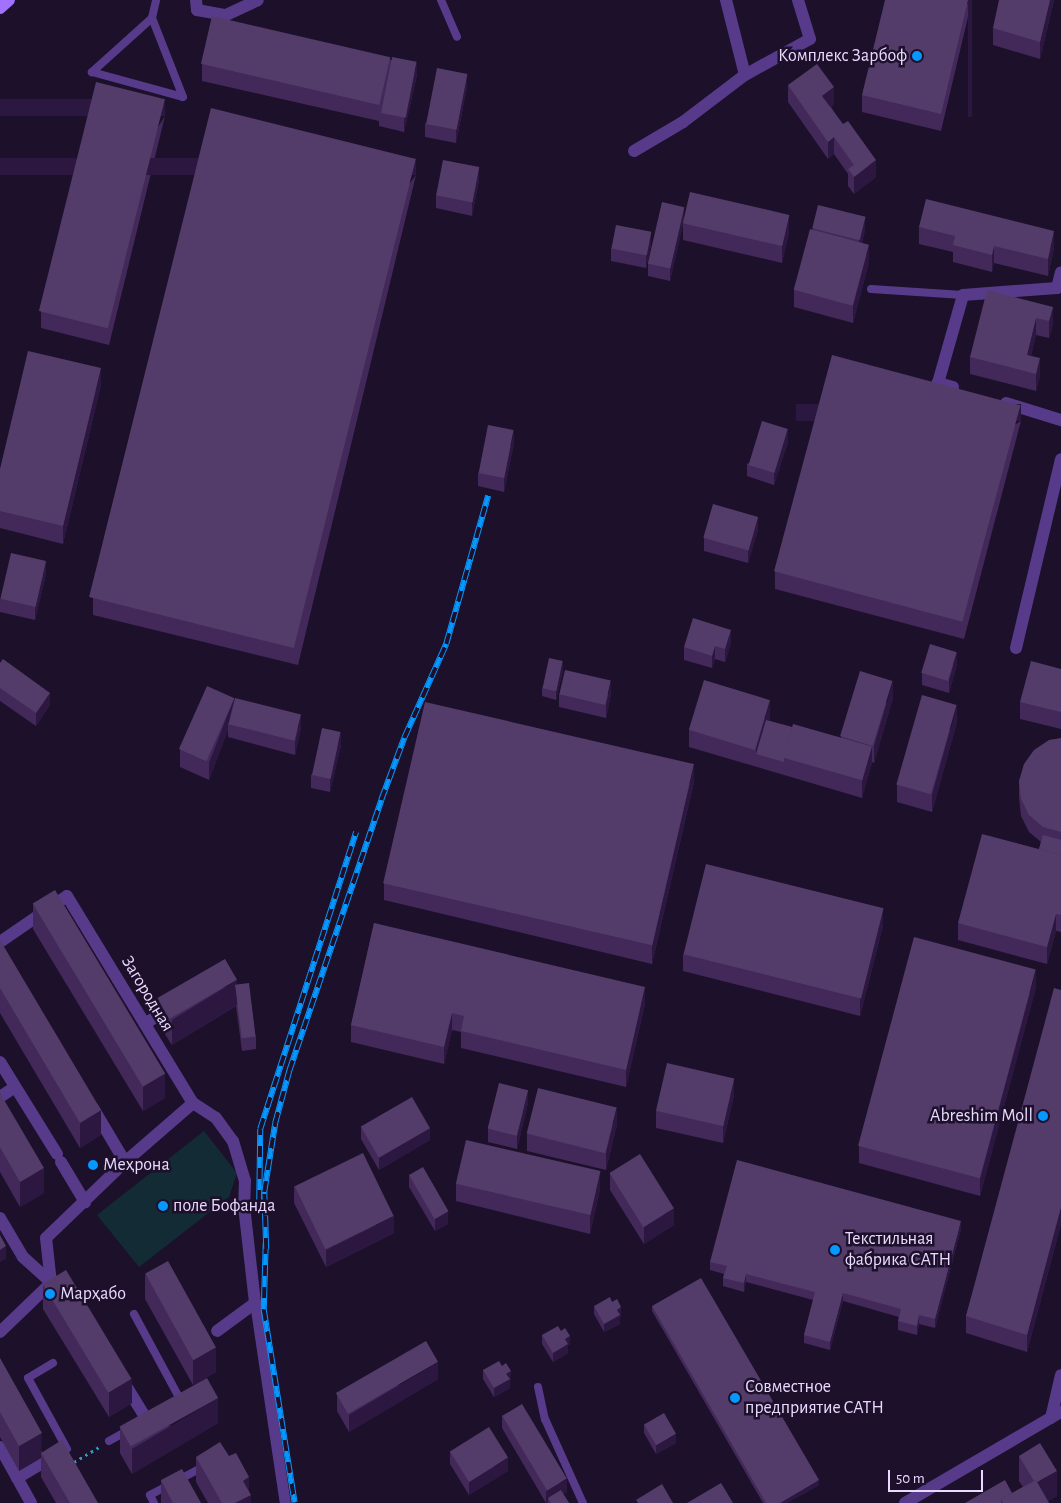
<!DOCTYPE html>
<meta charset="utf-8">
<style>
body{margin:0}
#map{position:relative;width:1061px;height:1503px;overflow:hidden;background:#1d102b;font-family:"Alegreya Sans",sans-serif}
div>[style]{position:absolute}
.green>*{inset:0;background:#132b35}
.path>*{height:2.5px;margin-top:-1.25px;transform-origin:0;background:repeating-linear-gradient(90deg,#2f99be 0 2.5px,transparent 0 6.5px)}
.service>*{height:8px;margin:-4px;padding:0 4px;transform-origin:4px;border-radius:4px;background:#573b8a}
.pedestrian>*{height:11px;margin:-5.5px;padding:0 5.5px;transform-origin:5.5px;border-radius:5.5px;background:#573b8a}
.minor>*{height:12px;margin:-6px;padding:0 6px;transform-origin:6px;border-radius:6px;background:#573b8a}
.secondary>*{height:12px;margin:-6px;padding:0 6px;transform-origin:6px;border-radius:6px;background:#a171ff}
.rail>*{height:5.5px;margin-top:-2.75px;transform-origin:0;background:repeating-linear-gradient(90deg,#1d102b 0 11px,#0697ff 0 22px);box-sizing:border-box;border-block:1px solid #0697ff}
.wall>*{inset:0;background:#422959}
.shaded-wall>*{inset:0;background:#2b173f;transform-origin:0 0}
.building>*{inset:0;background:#543c6a;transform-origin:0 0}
.dots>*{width:14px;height:14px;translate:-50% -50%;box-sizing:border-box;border:2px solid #1d102b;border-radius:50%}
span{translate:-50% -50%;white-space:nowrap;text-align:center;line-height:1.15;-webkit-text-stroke:5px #1d102b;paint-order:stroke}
.poi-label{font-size:18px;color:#eadaff}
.right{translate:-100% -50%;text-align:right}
.left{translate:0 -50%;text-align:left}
.street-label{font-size:18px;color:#eadaff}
.scale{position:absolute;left:888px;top:1470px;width:95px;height:22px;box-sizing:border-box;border:2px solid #eadaff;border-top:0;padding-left:6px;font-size:15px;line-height:18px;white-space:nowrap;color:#eadaff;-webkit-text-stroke:4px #1d102b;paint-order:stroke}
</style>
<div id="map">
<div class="green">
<div style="clip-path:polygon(204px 1131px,237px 1173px,229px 1197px,139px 1267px,97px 1215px)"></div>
</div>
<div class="path">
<div style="left:74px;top:1462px;width:31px;rotate:-31deg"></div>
</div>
<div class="service">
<div style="left:441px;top:0;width:40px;rotate:66.6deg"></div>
<div style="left:152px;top:18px;width:81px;rotate:138deg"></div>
<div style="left:92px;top:72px;width:94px;rotate:15.4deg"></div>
<div style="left:183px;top:97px;width:85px;rotate:-111.4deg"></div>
<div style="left:152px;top:18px;width:18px;rotate:-77deg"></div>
<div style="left:871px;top:289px;width:92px;rotate:3.7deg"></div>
<div style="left:134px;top:1314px;width:99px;rotate:61.6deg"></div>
<div style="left:181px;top:1401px;width:3px;rotate:135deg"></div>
<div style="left:53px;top:1363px;width:29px;rotate:149deg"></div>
<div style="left:28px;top:1378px;width:81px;rotate:61.2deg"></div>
<div style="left:538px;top:1387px;width:33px;rotate:78deg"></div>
<div style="left:545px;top:1419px;width:92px;rotate:65.7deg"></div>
<div style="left:109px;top:1441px;width:21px;rotate:-29deg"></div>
<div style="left:154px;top:1503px;width:9px;rotate:-117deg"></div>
<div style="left:150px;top:1495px;width:62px;rotate:-27.8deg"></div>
</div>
<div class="pedestrian">
<div style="left:255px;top:1303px;width:202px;rotate:81.5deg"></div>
</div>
<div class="minor">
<div style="left:196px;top:0;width:10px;rotate:84deg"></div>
<div style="left:197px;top:10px;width:29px;rotate:10deg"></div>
<div style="left:226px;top:15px;width:35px;rotate:-25deg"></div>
<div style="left:726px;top:0;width:77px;rotate:75.8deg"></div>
<div style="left:634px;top:151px;width:57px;rotate:-30.6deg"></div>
<div style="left:683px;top:122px;width:78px;rotate:-37.2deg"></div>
<div style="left:745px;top:75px;width:74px;rotate:-29deg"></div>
<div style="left:810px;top:39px;width:41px;rotate:-107.1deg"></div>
<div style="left:953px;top:387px;width:16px;rotate:-165deg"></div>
<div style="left:938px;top:383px;width:91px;rotate:-74.1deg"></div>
<div style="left:963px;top:295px;width:94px;rotate:-4.3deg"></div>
<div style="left:1057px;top:288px;width:16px;rotate:-76deg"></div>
<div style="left:1006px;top:403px;width:58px;rotate:17.2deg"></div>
<div style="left:1016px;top:648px;width:194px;rotate:-76.6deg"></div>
<div style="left:0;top:942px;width:81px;rotate:-34.5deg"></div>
<div style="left:67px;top:896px;width:242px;rotate:58.7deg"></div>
<div style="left:193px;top:1103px;width:27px;rotate:33deg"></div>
<div style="left:216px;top:1118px;width:29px;rotate:54deg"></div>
<div style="left:233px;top:1141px;width:42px;rotate:73.3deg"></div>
<div style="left:245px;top:1181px;width:25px;rotate:92deg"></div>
<div style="left:244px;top:1206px;width:98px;rotate:83.5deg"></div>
<div style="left:255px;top:1303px;width:47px;rotate:143.6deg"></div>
<div style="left:145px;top:1024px;width:32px;rotate:-34deg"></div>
<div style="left:0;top:1062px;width:108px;rotate:58.2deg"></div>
<div style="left:0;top:1097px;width:18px;rotate:-34deg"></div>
<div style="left:93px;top:1108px;width:63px;rotate:59.3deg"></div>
<div style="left:61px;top:1162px;width:47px;rotate:59deg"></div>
<div style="left:0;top:1218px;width:45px;rotate:59.5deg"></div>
<div style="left:23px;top:1257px;width:40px;rotate:42deg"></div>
<div style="left:0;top:1332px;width:71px;rotate:-43.9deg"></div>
<div style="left:51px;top:1283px;width:45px;rotate:-96.3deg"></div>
<div style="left:46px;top:1238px;width:110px;rotate:-43.9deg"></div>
<div style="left:125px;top:1162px;width:90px;rotate:-40.9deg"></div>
<div style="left:123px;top:1381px;width:46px;rotate:58.4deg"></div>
<div style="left:1051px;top:1418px;width:44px;rotate:-76.9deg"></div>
<div style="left:0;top:1447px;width:64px;rotate:61deg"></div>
<div style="left:17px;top:1478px;width:45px;rotate:-30.5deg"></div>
<div style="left:905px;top:1503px;width:181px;rotate:-30.3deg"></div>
</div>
<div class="secondary">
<div style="left:0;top:8px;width:12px;rotate:-42deg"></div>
</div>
<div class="rail">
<div style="left:259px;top:1201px;width:72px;rotate:-89.2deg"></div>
<div style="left:260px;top:1129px;width:312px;rotate:-72.1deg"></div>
<div style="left:266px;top:1243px;width:67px;rotate:91.7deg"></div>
<div style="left:264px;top:1310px;width:195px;rotate:80.9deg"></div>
<div style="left:266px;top:1249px;width:57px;rotate:-92deg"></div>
<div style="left:264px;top:1192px;width:70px;rotate:-80.9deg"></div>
<div style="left:275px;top:1123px;width:54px;rotate:-74.9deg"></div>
<div style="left:289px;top:1071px;width:286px;rotate:-71.2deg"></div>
<div style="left:381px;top:800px;width:66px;rotate:-69.6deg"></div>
<div style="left:404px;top:738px;width:103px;rotate:-65.9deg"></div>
<div style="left:446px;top:644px;width:154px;rotate:-74.2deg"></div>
</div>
<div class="wall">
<div style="clip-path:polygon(972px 0,941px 131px,862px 112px,862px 95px)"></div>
<div style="clip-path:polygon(1054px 0,1040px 59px,993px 45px,993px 28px)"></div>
<div style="clip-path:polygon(391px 60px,417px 75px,404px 132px,379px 126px,379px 121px,202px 81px,202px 64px)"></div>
<div style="clip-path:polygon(788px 85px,834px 104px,831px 107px,876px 177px,854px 194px,848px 186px,848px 174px,834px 154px,828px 159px,788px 102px)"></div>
<div style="clip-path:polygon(467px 87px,456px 143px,425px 137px,425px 124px)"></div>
<div style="clip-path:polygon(165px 116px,109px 345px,41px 328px,41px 311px)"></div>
<div style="clip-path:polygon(416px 175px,298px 665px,93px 615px,93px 598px)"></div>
<div style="clip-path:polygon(479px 180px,472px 216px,436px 208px,436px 195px)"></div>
<div style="clip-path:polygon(684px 220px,670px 281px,648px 276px,648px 263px)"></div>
<div style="clip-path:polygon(683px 223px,789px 232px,782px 263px,683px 240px)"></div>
<div style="clip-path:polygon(919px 227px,1054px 248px,1048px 276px,994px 263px,992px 272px,953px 262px,953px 252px,919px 244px)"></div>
<div style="clip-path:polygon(813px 228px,865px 230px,862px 243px,869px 262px,853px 323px,794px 307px,794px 290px)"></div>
<div style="clip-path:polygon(651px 245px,646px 268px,611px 261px,611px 248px)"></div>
<div style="clip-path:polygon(1053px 307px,1053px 324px,1049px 338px,1036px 335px,1031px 356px,1040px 376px,1036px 391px,970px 374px,970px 357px)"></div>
<div style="clip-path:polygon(101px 385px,63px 544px,0 528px,0 469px)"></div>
<div style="clip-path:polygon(1021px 421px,964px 639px,775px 589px,775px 572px)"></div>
<div style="clip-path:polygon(788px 442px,774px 485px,747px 476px,747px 464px)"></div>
<div style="clip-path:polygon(514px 443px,504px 492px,478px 486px,478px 473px)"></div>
<div style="clip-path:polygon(758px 530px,748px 563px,704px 551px,704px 538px)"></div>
<div style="clip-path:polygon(46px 574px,35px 620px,0 612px,0 599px)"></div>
<div style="clip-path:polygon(731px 643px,725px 662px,715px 659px,712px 668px,684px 660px,684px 647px)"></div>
<div style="clip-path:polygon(0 663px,50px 705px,36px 726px,0 701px)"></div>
<div style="clip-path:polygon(957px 664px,949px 693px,922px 685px,922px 673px)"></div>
<div style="clip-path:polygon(1061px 669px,1061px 729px,1020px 719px,1020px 702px)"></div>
<div style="clip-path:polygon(563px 670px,556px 700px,542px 696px,542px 688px)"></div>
<div style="clip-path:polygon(559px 694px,611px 694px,606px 718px,559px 707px)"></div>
<div style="clip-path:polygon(893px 698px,874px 763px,872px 762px,862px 798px,689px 747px,689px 730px,770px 717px,769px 721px,792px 727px,841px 738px,841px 736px)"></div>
<div style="clip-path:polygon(234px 702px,301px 728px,295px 755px,228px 737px,228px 730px,209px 780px,180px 767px,180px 750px)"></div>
<div style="clip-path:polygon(957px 722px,932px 812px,897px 802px,897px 785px)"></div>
<div style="clip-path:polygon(1061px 738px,1061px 932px,1056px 931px,1047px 964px,958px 940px,958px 923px,1039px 849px,1041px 842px,1029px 832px,1021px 816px,1019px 798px,1019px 781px)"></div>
<div style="clip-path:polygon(341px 745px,330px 792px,311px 788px,311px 775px)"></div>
<div style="clip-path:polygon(694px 782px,652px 964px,384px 900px,384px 883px)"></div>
<div style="clip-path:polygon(33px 904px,165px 1098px,143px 1111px,33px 929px)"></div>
<div style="clip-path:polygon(374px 923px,645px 1004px,626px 1087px,461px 1048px,461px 1032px,452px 1030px,444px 1064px,351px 1042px,351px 1025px)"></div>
<div style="clip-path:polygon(883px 926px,860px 1016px,683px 971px,683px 954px)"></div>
<div style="clip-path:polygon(0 940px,101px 1135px,80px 1148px,0 1013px)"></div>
<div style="clip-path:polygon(237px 985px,256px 1037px,256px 1049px,242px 1051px,236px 1006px,172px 1045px,159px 1025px,159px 1000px)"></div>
<div style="clip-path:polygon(1036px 987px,980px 1196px,859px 1163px,859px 1146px)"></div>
<div style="clip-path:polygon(1061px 990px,1061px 1224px,1027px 1352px,966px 1333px,966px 1316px)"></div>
<div style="clip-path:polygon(0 1093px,44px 1193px,20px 1207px,0 1172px)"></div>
<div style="clip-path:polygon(734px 1095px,723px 1143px,656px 1128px,656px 1111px)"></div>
<div style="clip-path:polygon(528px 1103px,517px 1149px,488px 1142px,488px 1129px)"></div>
<div style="clip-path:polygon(617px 1124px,606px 1170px,527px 1151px,527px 1134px)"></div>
<div style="clip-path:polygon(361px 1126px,430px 1140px,379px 1170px,361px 1139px)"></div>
<div style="clip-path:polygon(610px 1173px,674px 1225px,644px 1244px,610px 1190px)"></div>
<div style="clip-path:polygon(409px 1174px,448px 1224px,435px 1231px,409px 1187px)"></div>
<div style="clip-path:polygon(456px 1184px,600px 1189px,590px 1234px,456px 1201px)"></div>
<div style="clip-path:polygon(294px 1186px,394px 1233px,326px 1267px,294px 1203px)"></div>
<div style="clip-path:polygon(961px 1229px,935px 1328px,919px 1324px,917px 1335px,898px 1330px,898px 1321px,899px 1317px,843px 1301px,830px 1350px,804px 1343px,804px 1335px,813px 1300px,746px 1282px,744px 1292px,723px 1286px,723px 1278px,724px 1274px,710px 1270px,710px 1262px)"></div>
<div style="clip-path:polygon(145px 1274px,216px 1372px,193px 1385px,145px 1299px)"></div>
<div style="clip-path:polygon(43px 1284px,132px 1403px,109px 1417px,43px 1309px)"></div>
<div style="clip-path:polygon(594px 1306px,621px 1316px,620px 1317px,620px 1324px,604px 1332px,594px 1314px)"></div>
<div style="clip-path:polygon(652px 1306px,819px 1485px,787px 1503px,763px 1503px,652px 1311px)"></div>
<div style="clip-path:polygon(561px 1331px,570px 1345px,568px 1345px,568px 1353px,553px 1362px,542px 1344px,542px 1335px)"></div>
<div style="clip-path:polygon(0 1358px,42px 1452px,98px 1503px,56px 1503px,41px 1477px,41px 1458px,19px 1471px,0 1437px)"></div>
<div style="clip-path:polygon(502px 1366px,511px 1380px,510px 1380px,510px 1388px,494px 1397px,483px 1379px,483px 1370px)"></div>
<div style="clip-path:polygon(438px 1379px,349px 1432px,337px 1411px,337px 1394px)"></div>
<div style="clip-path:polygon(502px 1415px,567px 1492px,563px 1494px,569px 1503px,546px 1503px,502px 1428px)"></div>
<div style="clip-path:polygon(218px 1423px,132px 1474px,120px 1453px,120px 1428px)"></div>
<div style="clip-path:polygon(644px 1424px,676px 1443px,656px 1454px,644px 1433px)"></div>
<div style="clip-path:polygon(450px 1451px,508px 1471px,469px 1495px,450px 1464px)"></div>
<div style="clip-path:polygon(1019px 1456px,1057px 1496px,1048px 1501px,1049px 1503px,965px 1503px,1012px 1493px,1023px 1487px,1019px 1481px)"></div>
<div style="clip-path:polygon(196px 1457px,249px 1492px,251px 1503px,208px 1503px,196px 1482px)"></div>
<div style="clip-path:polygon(161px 1480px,201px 1503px,161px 1503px)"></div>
</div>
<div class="shaded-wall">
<div style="left:968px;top:0;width:4px;height:117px"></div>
<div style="clip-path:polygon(1050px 0,1054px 0,1040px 59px,1040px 42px)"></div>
<div style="clip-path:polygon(417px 62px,417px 75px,404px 132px,404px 119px)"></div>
<div style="clip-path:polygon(467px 74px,467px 87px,456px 143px,456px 130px)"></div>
<div style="clip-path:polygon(834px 87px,834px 104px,822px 113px,822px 96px)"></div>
<div style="left:165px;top:99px;width:17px;height:236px;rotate:90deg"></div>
<div style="clip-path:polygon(834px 137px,834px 154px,828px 159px,828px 142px)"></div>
<div style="left:416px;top:158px;width:17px;height:504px;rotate:90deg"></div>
<div style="clip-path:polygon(876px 160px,876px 177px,854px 194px,854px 177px)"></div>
<div style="clip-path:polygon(479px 167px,479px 180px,472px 216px,472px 203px)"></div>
<div style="clip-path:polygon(684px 207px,684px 220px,670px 281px,670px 268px)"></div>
<div style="clip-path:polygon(789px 215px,789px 232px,782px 263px,782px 246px)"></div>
<div style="clip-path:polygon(865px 217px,865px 230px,859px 253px,859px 240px)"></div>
<div style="clip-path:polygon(1054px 231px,1054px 248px,1048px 276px,1048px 259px)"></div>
<div style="clip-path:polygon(651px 232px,651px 245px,646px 268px,646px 255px)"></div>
<div style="clip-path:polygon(869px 245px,869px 262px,853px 323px,853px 306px)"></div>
<div style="clip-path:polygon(994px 246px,994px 263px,992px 272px,992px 255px)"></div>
<div style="clip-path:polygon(1053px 307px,1053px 324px,1049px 338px,1049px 321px)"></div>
<div style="clip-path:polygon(1036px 318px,1036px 335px,1027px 372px,1027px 355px)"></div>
<div style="clip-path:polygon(1040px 358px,1040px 376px,1036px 391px,1036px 374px)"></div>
<div style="clip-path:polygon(101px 368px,101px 385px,63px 544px,63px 526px)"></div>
<div style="left:1021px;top:404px;width:17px;height:225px;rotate:90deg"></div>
<div style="clip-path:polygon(788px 429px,788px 442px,774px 485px,774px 472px)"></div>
<div style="clip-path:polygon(514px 430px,514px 443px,504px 492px,504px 479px)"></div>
<div style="clip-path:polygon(758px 517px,758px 530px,748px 563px,748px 551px)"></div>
<div style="clip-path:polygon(46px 561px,46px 574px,35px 620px,35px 607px)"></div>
<div style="clip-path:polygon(731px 630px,731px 643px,725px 662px,725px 649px)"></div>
<div style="clip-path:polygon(715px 646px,715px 659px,712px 668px,712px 656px)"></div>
<div style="clip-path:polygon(957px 652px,957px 664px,949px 693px,949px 680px)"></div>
<div style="clip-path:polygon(563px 661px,563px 670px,556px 700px,556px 691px)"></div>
<div style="clip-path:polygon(611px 681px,611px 694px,606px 718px,606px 705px)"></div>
<div style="clip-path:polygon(893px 681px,893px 698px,874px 763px,874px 746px)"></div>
<div style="clip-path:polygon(50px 693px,50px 705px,36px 726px,36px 713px)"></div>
<div style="clip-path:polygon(234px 698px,234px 715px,228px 724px,228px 730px,209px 780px,209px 763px)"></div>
<div style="clip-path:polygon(770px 700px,770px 717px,759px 755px,756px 754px,756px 749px)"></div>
<div style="clip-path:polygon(957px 705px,957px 722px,932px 812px,932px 795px)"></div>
<div style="clip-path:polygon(301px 715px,301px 728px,295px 755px,295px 742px)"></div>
<div style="clip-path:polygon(341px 732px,341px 745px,330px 792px,330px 779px)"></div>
<div style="clip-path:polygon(872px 747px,872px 764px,862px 798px,862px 781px)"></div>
<div style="clip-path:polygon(694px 765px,694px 782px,652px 964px,652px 947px)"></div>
<div style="clip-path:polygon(883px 909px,883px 926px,860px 1016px,860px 999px)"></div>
<div style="clip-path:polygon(1056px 914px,1056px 931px,1047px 964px,1047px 947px)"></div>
<div style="clip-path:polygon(1036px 970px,1036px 987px,980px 1196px,980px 1179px)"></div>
<div style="clip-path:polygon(237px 980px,237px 1005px,172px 1045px,172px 1020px)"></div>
<div style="clip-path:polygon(645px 987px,645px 1004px,626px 1087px,626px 1070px)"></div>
<div style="clip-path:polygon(452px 1013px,452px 1030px,444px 1064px,444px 1047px)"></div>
<div style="clip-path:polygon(165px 1073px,165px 1098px,143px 1111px,143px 1086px)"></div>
<div style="clip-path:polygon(734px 1078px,734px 1095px,723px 1143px,723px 1126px)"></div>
<div style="clip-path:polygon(528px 1090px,528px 1103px,517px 1149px,517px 1136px)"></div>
<div style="clip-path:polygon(617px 1107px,617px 1124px,606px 1170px,606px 1153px)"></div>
<div style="clip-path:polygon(101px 1110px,101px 1135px,80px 1148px,80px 1123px)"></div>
<div style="clip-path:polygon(430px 1128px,430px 1140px,379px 1170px,379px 1157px)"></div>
<div style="clip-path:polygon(44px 1168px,44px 1193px,20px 1207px,20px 1182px)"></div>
<div style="clip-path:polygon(600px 1172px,600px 1189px,590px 1234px,590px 1217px)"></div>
<div style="clip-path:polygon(1061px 1207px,1061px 1224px,1027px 1352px,1027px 1335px)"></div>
<div style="clip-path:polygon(674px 1208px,674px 1225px,644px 1244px,644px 1227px)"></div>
<div style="clip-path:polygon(448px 1211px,448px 1224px,435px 1231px,435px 1218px)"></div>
<div style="clip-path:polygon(394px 1216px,394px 1233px,326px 1267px,326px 1250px)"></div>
<div style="clip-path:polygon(961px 1221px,961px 1229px,935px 1328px,935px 1319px)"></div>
<div style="clip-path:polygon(6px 1246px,6px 1259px,0 1262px,0 1250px)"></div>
<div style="clip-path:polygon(746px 1274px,746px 1282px,744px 1292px,744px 1283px)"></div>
<div style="clip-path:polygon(843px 1293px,843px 1301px,830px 1350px,830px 1342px)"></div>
<div style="clip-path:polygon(621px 1307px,621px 1316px,620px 1317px,620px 1324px,604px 1332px,604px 1324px,617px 1310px)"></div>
<div style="clip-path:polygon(919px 1315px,919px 1324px,917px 1335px,917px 1326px)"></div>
<div style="clip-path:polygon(570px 1336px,570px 1345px,568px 1345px,568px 1353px,553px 1362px,553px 1353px,565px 1339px)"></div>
<div style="clip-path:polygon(216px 1348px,216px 1372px,193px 1385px,193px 1360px)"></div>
<div style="clip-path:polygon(438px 1362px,438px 1379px,349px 1432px,349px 1415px)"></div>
<div style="clip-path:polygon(511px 1371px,510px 1388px,494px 1397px,494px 1388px,506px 1374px)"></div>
<div style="clip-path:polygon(132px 1378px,132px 1403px,109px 1417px,109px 1392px)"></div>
<div style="clip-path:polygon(218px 1398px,218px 1423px,132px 1474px,132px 1449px)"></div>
<div style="clip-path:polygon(42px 1433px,41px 1458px,19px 1471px,19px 1446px)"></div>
<div style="clip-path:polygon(676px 1434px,676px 1443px,656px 1454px,656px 1445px)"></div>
<div style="clip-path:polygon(508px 1458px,508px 1471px,469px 1495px,469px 1482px)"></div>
<div style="clip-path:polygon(1057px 1471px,1057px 1496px,1044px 1503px,1035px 1483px)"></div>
<div style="clip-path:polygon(249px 1477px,249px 1496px,251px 1495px,251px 1503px,235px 1503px,243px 1481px)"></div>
<div style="clip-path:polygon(567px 1479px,567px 1492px,551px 1502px,548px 1498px,548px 1503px,546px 1503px,546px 1491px)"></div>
<div style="clip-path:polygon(819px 1480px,819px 1485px,787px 1503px,780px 1503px)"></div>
</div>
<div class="building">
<div style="clip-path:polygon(885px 0,968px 0,941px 114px,862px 95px)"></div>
<div style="clip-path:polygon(999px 0,1050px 0,1040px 42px,993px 28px)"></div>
<div style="left:212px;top:16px;width:183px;height:49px;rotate:13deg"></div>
<div style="left:392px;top:57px;width:25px;height:57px;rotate:11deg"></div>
<div style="clip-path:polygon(817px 64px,834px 87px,822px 96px,843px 124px,848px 121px,876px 160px,854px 177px,848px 169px,854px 165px,834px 137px,828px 142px,788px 85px)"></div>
<div style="left:437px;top:68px;width:31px;height:57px;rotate:11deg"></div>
<div style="left:96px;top:82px;width:71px;height:236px;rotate:14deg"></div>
<div style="left:211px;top:108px;width:211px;height:504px;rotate:14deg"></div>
<div style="left:443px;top:160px;width:37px;height:36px;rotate:11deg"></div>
<div style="left:690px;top:192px;width:102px;height:32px;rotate:13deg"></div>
<div style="clip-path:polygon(926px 199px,1054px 231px,1048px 259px,994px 246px,992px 255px,953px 245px,955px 236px,919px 227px)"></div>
<div style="left:662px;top:202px;width:23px;height:63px;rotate:13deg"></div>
<div style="left:818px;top:205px;width:49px;height:24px;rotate:14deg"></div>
<div style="left:616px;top:225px;width:36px;height:24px;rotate:11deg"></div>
<div style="left:810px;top:229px;width:61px;height:63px;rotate:15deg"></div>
<div style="clip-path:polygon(987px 290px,1053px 307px,1049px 321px,1036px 318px,1027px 355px,1040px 358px,1036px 374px,970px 357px)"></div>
<div style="clip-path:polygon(28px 351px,101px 368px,63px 526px,0 511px,0 469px)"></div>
<div style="left:832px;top:355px;width:195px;height:224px;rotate:15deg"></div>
<div style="left:762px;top:421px;width:27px;height:46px;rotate:17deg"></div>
<div style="left:488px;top:425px;width:26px;height:49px;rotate:11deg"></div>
<div style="left:713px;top:504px;width:47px;height:35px;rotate:16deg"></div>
<div style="left:11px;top:553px;width:36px;height:47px;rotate:13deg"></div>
<div style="clip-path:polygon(693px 618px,731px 630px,725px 649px,715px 646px,712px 656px,684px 647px)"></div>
<div style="left:930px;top:644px;width:28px;height:30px;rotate:17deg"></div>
<div style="left:549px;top:658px;width:14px;height:31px;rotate:12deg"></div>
<div style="clip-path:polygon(3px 659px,50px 693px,36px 713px,0 688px,0 663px)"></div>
<div style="clip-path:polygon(1031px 661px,1061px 669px,1061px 712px,1020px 702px)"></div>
<div style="left:565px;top:670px;width:47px;height:25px;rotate:13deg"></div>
<div style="left:860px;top:671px;width:34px;height:68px;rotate:17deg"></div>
<div style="left:704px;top:680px;width:69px;height:52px;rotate:17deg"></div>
<div style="left:207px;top:686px;width:30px;height:69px;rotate:24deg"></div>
<div style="left:922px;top:695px;width:36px;height:93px;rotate:16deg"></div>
<div style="left:235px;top:698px;width:68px;height:27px;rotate:14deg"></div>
<div style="left:425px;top:702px;width:276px;height:186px;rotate:13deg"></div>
<div style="clip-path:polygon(766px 720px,792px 727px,784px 758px,784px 762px,756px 754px)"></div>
<div style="left:793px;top:724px;width:82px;height:35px;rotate:16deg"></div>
<div style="left:322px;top:728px;width:19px;height:48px;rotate:12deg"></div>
<div style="clip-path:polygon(1061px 738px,1061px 832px,1043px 827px,1029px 815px,1021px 799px,1019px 781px,1024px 764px,1034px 750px,1049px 740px)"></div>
<div style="clip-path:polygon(982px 834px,1061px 855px,1061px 915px,1056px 914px,1047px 947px,958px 923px)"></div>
<div style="clip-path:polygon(1043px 835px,1061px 840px,1061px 855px,1039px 849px)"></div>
<div style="left:706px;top:864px;width:183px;height:93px;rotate:14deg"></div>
<div style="left:55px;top:890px;width:214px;height:26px;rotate:59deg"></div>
<div style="clip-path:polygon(374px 923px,645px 987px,626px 1070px,461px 1031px,464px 1016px,452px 1013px,444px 1047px,351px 1025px)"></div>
<div style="left:914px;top:937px;width:126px;height:216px;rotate:15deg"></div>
<div style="clip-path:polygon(0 940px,101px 1110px,80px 1123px,0 988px)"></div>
<div style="left:225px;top:959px;width:24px;height:78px;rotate:60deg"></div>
<div style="left:249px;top:983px;width:54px;height:14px;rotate:83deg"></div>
<div style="clip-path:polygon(1054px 988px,1061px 990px,1061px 1207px,1027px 1335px,966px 1316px)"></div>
<div style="left:667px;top:1063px;width:69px;height:49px;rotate:13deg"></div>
<div style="left:499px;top:1083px;width:30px;height:47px;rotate:14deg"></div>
<div style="left:538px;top:1088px;width:81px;height:47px;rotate:14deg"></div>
<div style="clip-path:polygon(0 1093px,44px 1168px,20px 1182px,0 1147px)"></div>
<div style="left:412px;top:1097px;width:36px;height:59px;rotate:60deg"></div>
<div style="left:466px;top:1140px;width:138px;height:45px;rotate:13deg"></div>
<div style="left:363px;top:1153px;width:70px;height:76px;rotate:64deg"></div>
<div style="left:640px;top:1154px;width:64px;height:36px;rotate:58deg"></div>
<div style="clip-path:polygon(737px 1160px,961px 1221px,935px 1319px,919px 1315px,917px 1326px,898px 1321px,901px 1309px,843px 1293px,830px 1342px,804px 1335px,815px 1292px,746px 1274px,744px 1283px,723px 1278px,727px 1266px,710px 1262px)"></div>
<div style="left:423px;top:1167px;width:51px;height:16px;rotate:60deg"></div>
<div style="clip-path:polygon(0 1235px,6px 1246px,0 1250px)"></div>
<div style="left:168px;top:1261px;width:99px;height:26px;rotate:61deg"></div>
<div style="left:66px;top:1270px;width:127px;height:27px;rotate:59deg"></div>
<div style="clip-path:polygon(701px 1278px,819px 1480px,780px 1503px,766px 1503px,652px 1306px)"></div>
<div style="clip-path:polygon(610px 1297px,612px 1302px,617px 1299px,621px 1307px,617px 1310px,620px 1315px,604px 1324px,594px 1306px)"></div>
<div style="clip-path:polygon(558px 1326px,561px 1331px,565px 1328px,570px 1336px,565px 1339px,568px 1344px,553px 1353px,542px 1335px)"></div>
<div style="left:426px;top:1341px;width:24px;height:104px;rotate:60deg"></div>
<div style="clip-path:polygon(0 1358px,42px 1433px,19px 1446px,0 1412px)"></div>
<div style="clip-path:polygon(499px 1361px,502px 1366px,506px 1363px,511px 1371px,506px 1374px,510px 1379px,494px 1388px,483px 1370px)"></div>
<div style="left:207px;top:1378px;width:23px;height:100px;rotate:61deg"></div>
<div style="left:522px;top:1404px;width:87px;height:23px;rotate:59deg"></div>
<div style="left:664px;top:1413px;width:24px;height:23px;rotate:60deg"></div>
<div style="left:489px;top:1427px;width:36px;height:46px;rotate:58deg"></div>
<div style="clip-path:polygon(62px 1440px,98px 1503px,70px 1503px,41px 1453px)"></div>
<div style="clip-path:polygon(220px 1442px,229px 1456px,236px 1453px,249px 1477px,243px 1481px,251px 1495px,235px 1503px,222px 1503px,196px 1457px)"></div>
<div style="clip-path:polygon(1040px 1443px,1057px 1471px,1037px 1482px,1036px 1480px,1034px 1481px,1019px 1456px)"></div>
<div style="clip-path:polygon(182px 1469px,201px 1503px,173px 1503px,161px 1480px)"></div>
<div style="clip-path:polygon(1005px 1480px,1012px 1493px,1001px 1499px,1001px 1503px,965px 1503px)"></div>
<div style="clip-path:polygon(1036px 1480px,1049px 1503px,1003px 1503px,1001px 1499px)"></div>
<div style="clip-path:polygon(721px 1483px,733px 1503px,687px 1503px)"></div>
<div style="clip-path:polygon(662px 1484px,673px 1503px,638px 1503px,636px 1500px)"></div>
<div style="clip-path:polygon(561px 1490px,569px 1503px,551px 1503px,548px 1498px)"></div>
</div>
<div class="dots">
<div style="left:917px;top:56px;background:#0697ff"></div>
<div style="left:1043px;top:1116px;background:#0697ff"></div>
<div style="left:93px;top:1165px;background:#0697ff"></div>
<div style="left:163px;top:1206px;background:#0697ff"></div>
<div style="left:835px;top:1250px;background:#0697ff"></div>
<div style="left:50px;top:1294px;background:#0697ff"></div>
<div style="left:735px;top:1398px;background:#0697ff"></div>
</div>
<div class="poi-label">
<span class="right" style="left:907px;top:56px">Комплекс Зарбоф</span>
<span class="right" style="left:1033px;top:1116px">Abreshim Moll</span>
<span class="left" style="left:103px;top:1165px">Меҳрона</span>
<span class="left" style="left:173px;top:1206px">поле Бофанда</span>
<span class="left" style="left:845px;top:1250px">Текстильная<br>фабрика САТН</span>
<span class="left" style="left:60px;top:1294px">Марҳабо</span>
<span class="left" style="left:745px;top:1398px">Совместное<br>предприятие CATH</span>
</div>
<div class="street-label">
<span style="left:147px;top:994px;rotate:59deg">Загородная</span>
</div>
<div class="scale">50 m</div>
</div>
